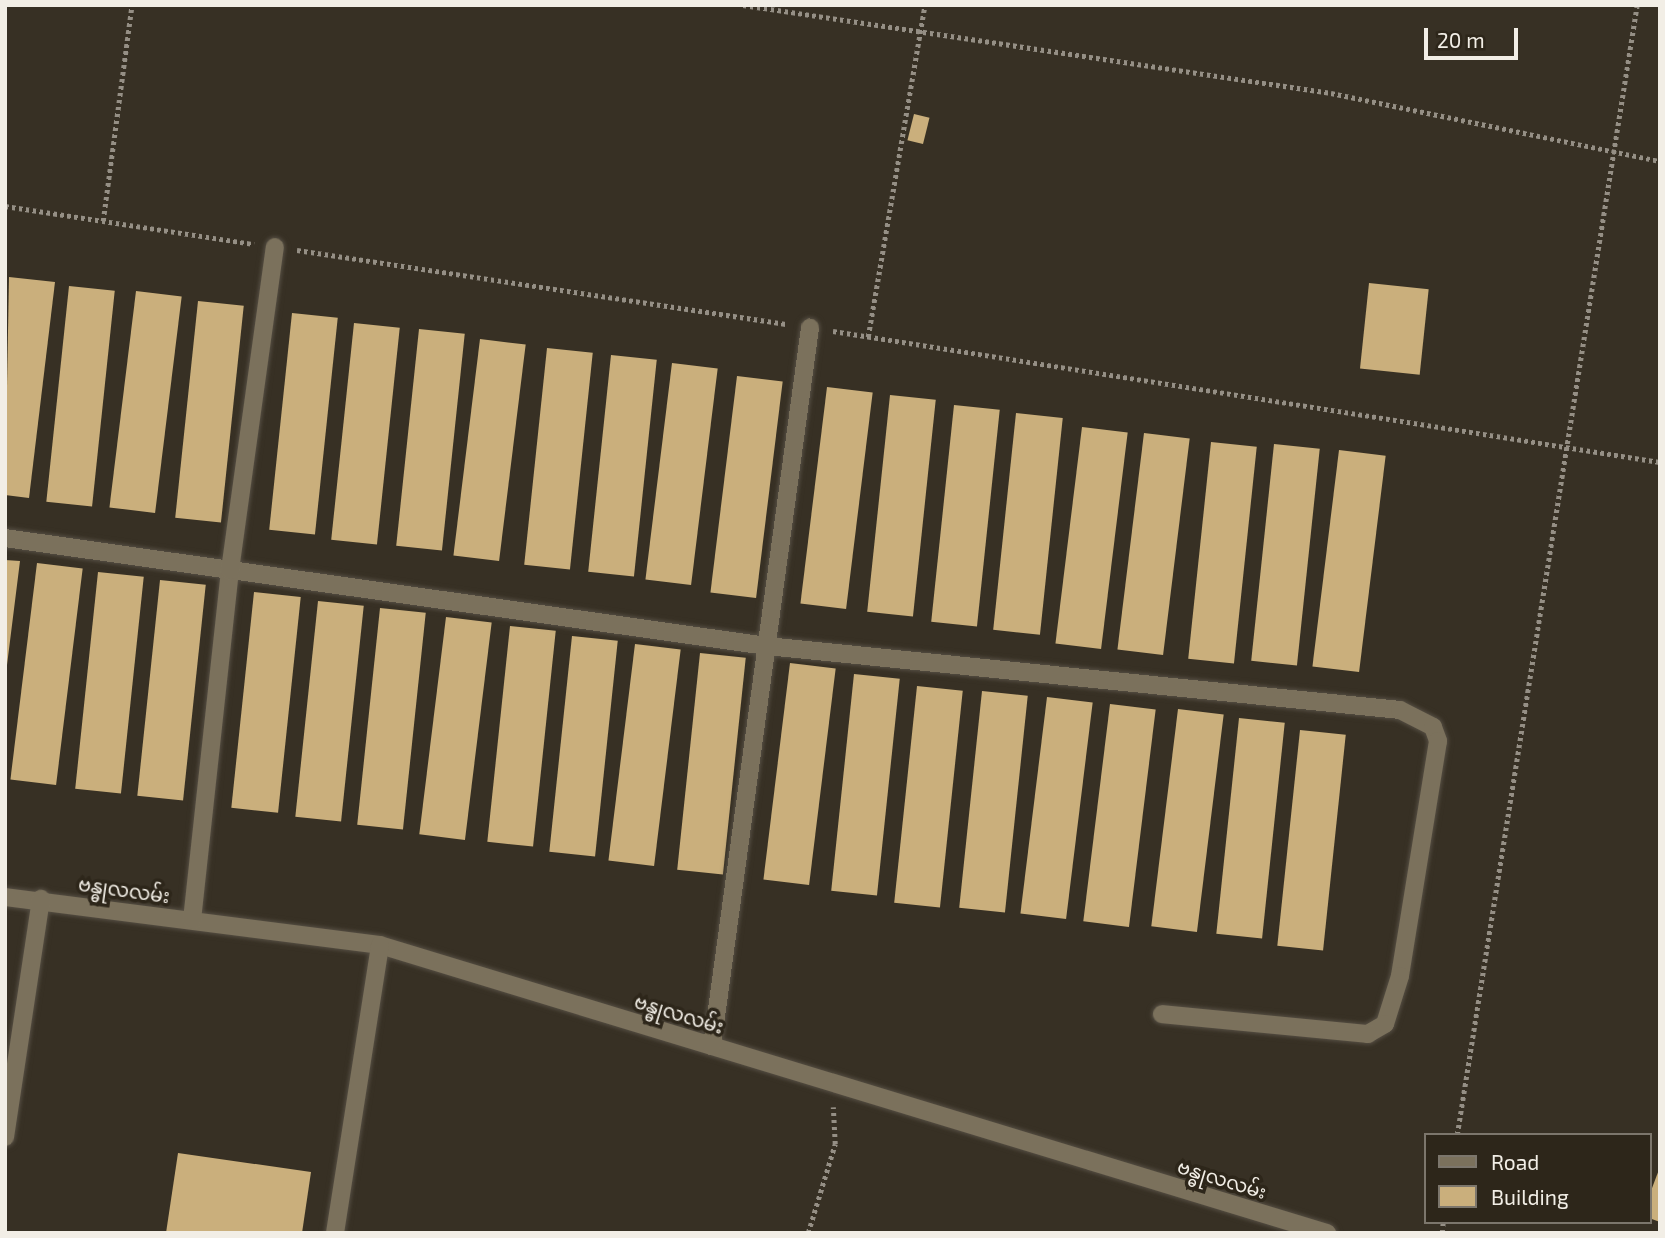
<!DOCTYPE html>
<meta charset="utf-8">
<style>
body{margin:0}
#map{position:relative;width:1665px;height:1238px;overflow:hidden;background:#373024;font-family:"Exo 2","Noto Sans Myanmar",sans-serif}
div>[style]{position:absolute}
.building>*{inset:0;background:#caaf7c;transform-origin:0 0}
.path>*{height:4.5px;margin-top:-2.25px;transform-origin:0;background:repeating-linear-gradient(90deg,#958f85 0 3.5px,transparent 0 7px)}
.roads{filter:drop-shadow(0 0 2px #554e43) drop-shadow(0 0 2px #554e43)}
.minor>*{height:18px;margin:-9px;padding:0 9px;transform-origin:9px;border-radius:9px;background:#7b715c}
span{translate:-50% -50%;white-space:nowrap;text-align:center;line-height:1.15;-webkit-text-stroke:7px #2d261a;paint-order:stroke}
.street-label{font-size:19px;color:#f2eee6}
.frame{position:absolute;inset:0;border:7px solid #f2eee6;pointer-events:none}
.legend{position:absolute;left:1424px;top:1133px;width:228px;height:91px;box-sizing:border-box;background:#2d261a;border:2px solid #7c766c;margin:0;padding:9px 12px;list-style:none;font-size:21px;color:#f2eee6}
.legend li{display:flex;align-items:center;gap:14px;height:35px}
.legend b{width:35px;border:2px solid #7c766c}
.scale{position:absolute;left:1424px;top:28px;width:94px;height:32px;box-sizing:border-box;border:4px solid #f2eee6;border-top:0;padding-left:9px;font-size:21px;line-height:24px;white-space:nowrap;color:#f2eee6;-webkit-text-stroke:5px #2d261a;paint-order:stroke}
</style>
<div id="map">
<div class="building">
<div style="left:914px;top:114px;width:16px;height:27px;rotate:14deg"></div>
<div style="clip-path:polygon(9px 277px,55px 282px,29px 498px,5px 495px)"></div>
<div style="left:1369px;top:283px;width:60px;height:86px;rotate:6deg"></div>
<div style="left:69px;top:286px;width:46px;height:217px;rotate:6deg"></div>
<div style="left:136px;top:291px;width:46px;height:218px;rotate:7deg"></div>
<div style="left:198px;top:301px;width:46px;height:218px;rotate:6deg"></div>
<div style="left:292px;top:313px;width:46px;height:218px;rotate:6deg"></div>
<div style="left:354px;top:323px;width:46px;height:218px;rotate:6deg"></div>
<div style="left:419px;top:329px;width:46px;height:218px;rotate:6deg"></div>
<div style="left:480px;top:339px;width:46px;height:218px;rotate:7deg"></div>
<div style="left:547px;top:348px;width:46px;height:218px;rotate:6deg"></div>
<div style="left:611px;top:355px;width:46px;height:218px;rotate:6deg"></div>
<div style="left:672px;top:363px;width:46px;height:218px;rotate:7deg"></div>
<div style="left:737px;top:376px;width:46px;height:218px;rotate:7deg"></div>
<div style="left:827px;top:387px;width:46px;height:218px;rotate:7deg"></div>
<div style="left:890px;top:395px;width:46px;height:218px;rotate:6deg"></div>
<div style="left:954px;top:405px;width:46px;height:218px;rotate:6deg"></div>
<div style="left:1016px;top:413px;width:47px;height:218px;rotate:6deg"></div>
<div style="left:1082px;top:427px;width:46px;height:218px;rotate:7deg"></div>
<div style="left:1144px;top:433px;width:46px;height:218px;rotate:7deg"></div>
<div style="left:1211px;top:442px;width:46px;height:218px;rotate:6deg"></div>
<div style="left:1274px;top:444px;width:46px;height:218px;rotate:6deg"></div>
<div style="left:1339px;top:450px;width:47px;height:218px;rotate:7deg"></div>
<div style="clip-path:polygon(5px 560px,20px 561px,7px 665px,5px 665px)"></div>
<div style="left:37px;top:563px;width:46px;height:218px;rotate:7deg"></div>
<div style="left:98px;top:572px;width:46px;height:218px;rotate:6deg"></div>
<div style="left:160px;top:580px;width:46px;height:217px;rotate:6deg"></div>
<div style="left:254px;top:592px;width:47px;height:217px;rotate:6deg"></div>
<div style="left:318px;top:601px;width:46px;height:217px;rotate:6deg"></div>
<div style="left:380px;top:608px;width:46px;height:218px;rotate:6deg"></div>
<div style="left:446px;top:617px;width:46px;height:219px;rotate:7deg"></div>
<div style="left:510px;top:626px;width:46px;height:217px;rotate:6deg"></div>
<div style="left:572px;top:636px;width:46px;height:217px;rotate:6deg"></div>
<div style="left:635px;top:644px;width:46px;height:218px;rotate:7deg"></div>
<div style="left:700px;top:653px;width:46px;height:218px;rotate:6deg"></div>
<div style="left:790px;top:663px;width:46px;height:218px;rotate:7deg"></div>
<div style="left:854px;top:674px;width:46px;height:218px;rotate:6deg"></div>
<div style="left:917px;top:686px;width:46px;height:218px;rotate:6deg"></div>
<div style="left:982px;top:691px;width:46px;height:218px;rotate:6deg"></div>
<div style="left:1047px;top:697px;width:46px;height:218px;rotate:7deg"></div>
<div style="left:1110px;top:704px;width:46px;height:219px;rotate:7deg"></div>
<div style="left:1178px;top:709px;width:46px;height:219px;rotate:7deg"></div>
<div style="left:1239px;top:718px;width:46px;height:217px;rotate:6deg"></div>
<div style="left:1300px;top:730px;width:46px;height:217px;rotate:6deg"></div>
<div style="clip-path:polygon(178px 1153px,311px 1172px,302px 1233px,166px 1233px)"></div>
<div style="clip-path:polygon(1660px 1167px,1660px 1222px,1649px 1218px,1649px 1196px)"></div>
</div>
<div class="path">
<div style="left:743px;top:5px;width:595px;rotate:8.51deg"></div>
<div style="left:1331px;top:93px;width:336px;rotate:11.7deg"></div>
<div style="left:5px;top:206px;width:252px;rotate:8.7deg"></div>
<div style="left:103px;top:221px;width:218px;rotate:-82.4deg"></div>
<div style="left:297px;top:250px;width:496px;rotate:8.6deg"></div>
<div style="left:833px;top:331px;width:837px;rotate:9deg"></div>
<div style="left:868px;top:337px;width:337px;rotate:-80.3deg"></div>
<div style="left:1457px;top:1135px;width:1144px;rotate:-80.95deg"></div>
<div style="left:808px;top:1233px;width:93px;rotate:-73.1deg"></div>
<div style="left:835px;top:1144px;width:37px;rotate:-93deg"></div>
<div style="left:1442px;top:1233px;width:11px;rotate:-85deg"></div>
</div>
<div class="roads">
<div class="minor">
<div style="left:5px;top:538px;width:770px;rotate:8.07deg"></div>
<div style="left:767px;top:646px;width:636px;rotate:5.77deg"></div>
<div style="left:1400px;top:710px;width:37px;rotate:27deg"></div>
<div style="left:1433px;top:727px;width:15px;rotate:70deg"></div>
<div style="left:1438px;top:741px;width:238px;rotate:99.2deg"></div>
<div style="left:1400px;top:976px;width:50px;rotate:107.4deg"></div>
<div style="left:1385px;top:1024px;width:20px;rotate:150deg"></div>
<div style="left:1368px;top:1034px;width:207px;rotate:-174.5deg"></div>
<div style="left:5px;top:897px;width:378px;rotate:7.3deg"></div>
<div style="left:380px;top:945px;width:990px;rotate:16.92deg"></div>
<div style="left:192px;top:920px;width:352px;rotate:-83.8deg"></div>
<div style="left:230px;top:570px;width:326px;rotate:-82.1deg"></div>
<div style="left:712px;top:1046px;width:725px;rotate:-82.23deg"></div>
<div style="left:5px;top:1137px;width:241px;rotate:-81.4deg"></div>
<div style="left:335px;top:1233px;width:291px;rotate:-81.1deg"></div>
</div>
</div>
<div class="street-label">
<span style="left:124px;top:890px;rotate:8deg">ဗန္ဓုလလမ်း</span>
<span style="left:679px;top:1014px;rotate:17deg">ဗန္ဓုလလမ်း</span>
<span style="left:1222px;top:1179px;rotate:17deg">ဗန္ဓုလလမ်း</span>
</div>
<div class="frame"></div>
<ul class="legend">
<li><b style="height:9px;background:#7b715c"></b>Road</li>
<li><b style="height:19px;background:#caaf7c"></b>Building</li>
</ul>
<div class="scale">20 m</div>
</div>
